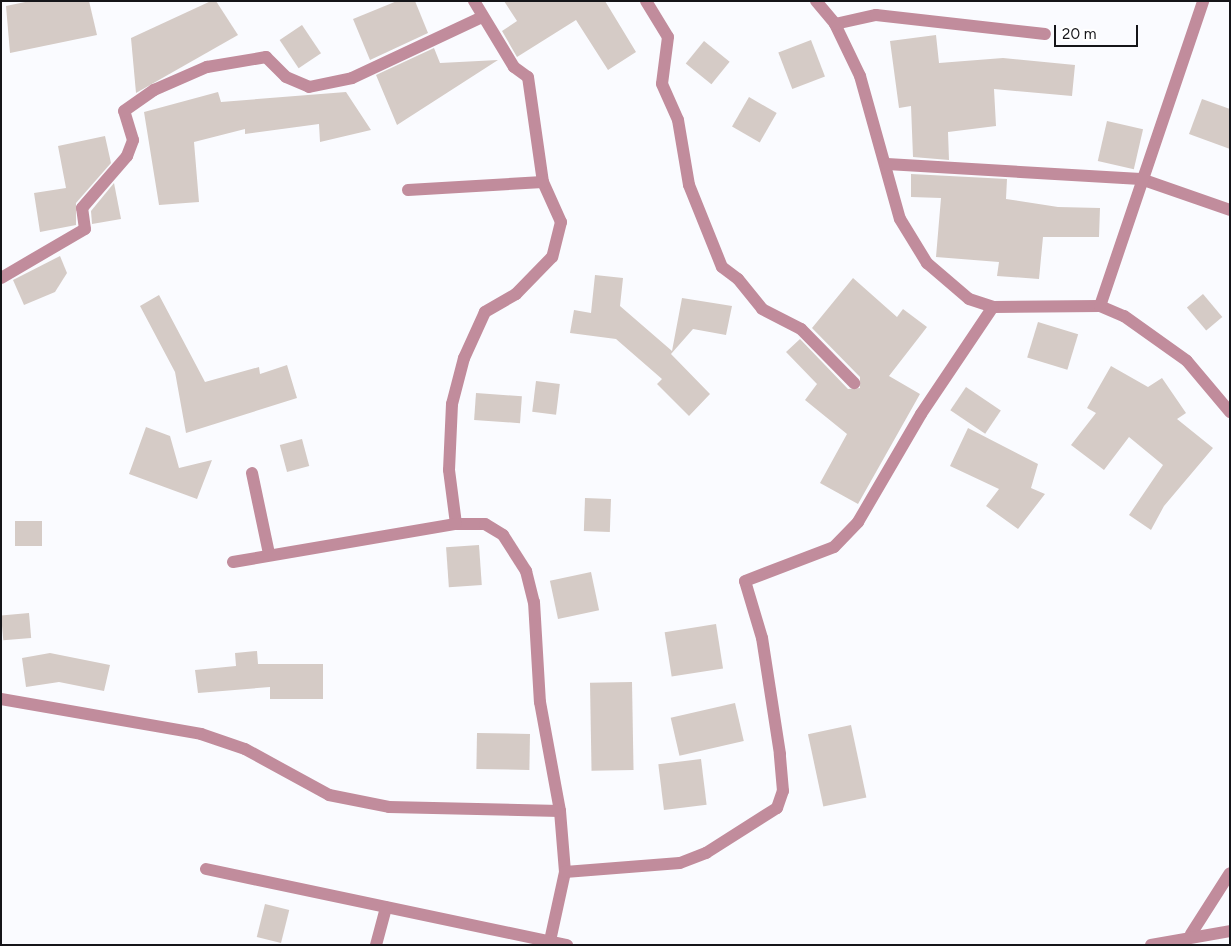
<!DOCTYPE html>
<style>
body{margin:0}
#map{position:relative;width:1231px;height:946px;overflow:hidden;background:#fafbff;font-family:Figtree,sans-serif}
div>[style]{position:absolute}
.building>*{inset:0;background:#d5cbc6;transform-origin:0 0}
.minor>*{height:12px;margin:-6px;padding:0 6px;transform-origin:6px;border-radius:6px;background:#c18c9c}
span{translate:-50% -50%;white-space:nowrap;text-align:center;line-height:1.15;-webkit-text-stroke:4px #fff;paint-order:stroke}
.frame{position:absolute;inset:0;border:2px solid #151519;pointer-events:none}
.scale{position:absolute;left:1054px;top:25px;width:84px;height:22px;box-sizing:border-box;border:2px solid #151519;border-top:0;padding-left:6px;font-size:15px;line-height:18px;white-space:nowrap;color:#151519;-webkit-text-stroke:4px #fff;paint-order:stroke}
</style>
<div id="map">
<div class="building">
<div style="clip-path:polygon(30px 1px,89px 1px,97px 35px,10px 53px,6px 6px)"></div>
<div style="clip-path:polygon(211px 1px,216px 1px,238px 35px,136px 93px,131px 38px)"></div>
<div style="clip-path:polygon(397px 1px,415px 1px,428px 33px,370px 60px,353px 19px)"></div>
<div style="clip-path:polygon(504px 1px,605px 1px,636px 52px,608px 70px,576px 20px,517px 57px,502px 31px,517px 21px)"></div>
<div style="left:302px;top:25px;width:34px;height:27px;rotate:56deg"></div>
<div style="clip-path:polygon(936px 35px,939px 63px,1003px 58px,1075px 65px,1072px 96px,994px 89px,996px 126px,948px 132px,949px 160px,913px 157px,911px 106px,899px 108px,890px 41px)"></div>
<div style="left:811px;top:40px;width:39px;height:35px;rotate:69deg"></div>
<div style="left:704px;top:41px;width:33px;height:29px;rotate:39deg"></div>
<div style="clip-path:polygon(434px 48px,440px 63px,498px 60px,397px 125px,376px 75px)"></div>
<div style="clip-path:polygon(218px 92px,221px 102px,346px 92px,371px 130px,320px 142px,319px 124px,245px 134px,245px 129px,194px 142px,199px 202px,159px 205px,144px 112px)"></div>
<div style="left:749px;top:97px;width:32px;height:34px;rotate:30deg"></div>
<div style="clip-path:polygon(1202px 99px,1230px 109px,1230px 149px,1189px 134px)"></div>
<div style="left:1107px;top:121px;width:37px;height:41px;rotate:13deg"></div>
<div style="clip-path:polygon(105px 136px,111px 163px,76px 203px,76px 225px,40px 232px,34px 193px,66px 188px,58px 146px)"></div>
<div style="clip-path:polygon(911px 174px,1007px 179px,1006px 199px,1058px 207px,1100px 208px,1099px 237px,1043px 237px,1039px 279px,997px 276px,999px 262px,936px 257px,941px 198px,911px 197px)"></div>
<div style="clip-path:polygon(114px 183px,121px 219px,92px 224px,91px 211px)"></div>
<div style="clip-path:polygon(60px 256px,67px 273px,55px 292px,24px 305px,13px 280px)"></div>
<div style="clip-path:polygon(595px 275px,623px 278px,620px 306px,672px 351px,682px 298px,732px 306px,726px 335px,693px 329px,671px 354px,710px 394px,689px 416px,657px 384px,662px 379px,616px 339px,570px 333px,574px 310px,591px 313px)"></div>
<div style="clip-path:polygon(853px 278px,897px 317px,903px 309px,927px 327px,889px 376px,920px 394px,858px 504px,820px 483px,847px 434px,805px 400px,817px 384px,786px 352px,800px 339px,848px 389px,860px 388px,860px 377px,812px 328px)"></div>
<div style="left:1203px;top:294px;width:30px;height:21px;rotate:50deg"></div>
<div style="clip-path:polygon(159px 295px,205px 382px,259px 367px,260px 374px,287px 365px,297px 398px,186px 433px,175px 372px,140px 306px)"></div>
<div style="left:1038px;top:322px;width:42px;height:37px;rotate:17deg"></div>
<div style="clip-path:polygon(1111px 366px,1148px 387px,1162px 378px,1186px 413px,1177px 419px,1213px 448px,1164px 506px,1151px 530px,1129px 515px,1163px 465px,1129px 437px,1104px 470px,1071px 445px,1096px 413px,1087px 408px)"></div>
<div style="left:536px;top:381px;width:24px;height:31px;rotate:7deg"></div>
<div style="left:966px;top:387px;width:42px;height:28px;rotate:34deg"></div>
<div style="left:476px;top:393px;width:46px;height:27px;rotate:4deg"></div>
<div style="clip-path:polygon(146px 427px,170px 436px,179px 468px,212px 460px,197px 499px,129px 474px)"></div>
<div style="clip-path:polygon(968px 428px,1038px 464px,1031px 488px,1045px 494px,1018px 529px,986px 506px,999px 489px,950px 466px)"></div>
<div style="left:302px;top:439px;width:28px;height:23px;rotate:75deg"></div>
<div style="left:585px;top:498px;width:26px;height:33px;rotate:2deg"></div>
<div style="left:42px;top:521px;width:25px;height:27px;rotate:90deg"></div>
<div style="left:479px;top:545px;width:40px;height:33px;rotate:86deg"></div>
<div style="left:591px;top:572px;width:39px;height:42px;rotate:78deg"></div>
<div style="left:29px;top:613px;width:25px;height:28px;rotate:85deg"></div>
<div style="left:716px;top:624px;width:45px;height:52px;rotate:81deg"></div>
<div style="clip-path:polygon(257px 651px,258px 664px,323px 664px,323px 699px,270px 699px,270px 687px,198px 693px,195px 670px,236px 666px,235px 653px)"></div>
<div style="clip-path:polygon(50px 653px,110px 665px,104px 691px,59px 682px,26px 687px,22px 658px)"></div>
<div style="left:632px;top:682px;width:88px;height:42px;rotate:89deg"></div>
<div style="left:735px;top:703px;width:39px;height:66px;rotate:77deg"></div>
<div style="left:851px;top:725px;width:74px;height:44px;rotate:78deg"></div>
<div style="left:477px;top:733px;width:53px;height:36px;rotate:1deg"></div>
<div style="left:701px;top:759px;width:46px;height:43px;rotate:83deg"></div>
<div style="left:265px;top:904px;width:25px;height:34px;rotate:14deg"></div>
</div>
<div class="minor">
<div style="left:474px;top:1px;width:77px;rotate:58.8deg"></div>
<div style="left:514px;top:67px;width:17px;rotate:36deg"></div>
<div style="left:528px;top:77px;width:106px;rotate:81.9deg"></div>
<div style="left:543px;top:182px;width:44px;rotate:65.8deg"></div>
<div style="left:561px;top:222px;width:36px;rotate:104deg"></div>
<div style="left:552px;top:257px;width:52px;rotate:134.2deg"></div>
<div style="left:516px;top:294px;width:36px;rotate:150deg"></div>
<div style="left:485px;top:312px;width:51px;rotate:114.5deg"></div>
<div style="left:464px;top:358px;width:48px;rotate:104.6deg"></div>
<div style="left:452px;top:404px;width:66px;rotate:92.6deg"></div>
<div style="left:449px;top:470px;width:54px;rotate:82.6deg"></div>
<div style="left:456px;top:524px;width:29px"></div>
<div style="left:485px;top:524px;width:21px;rotate:31deg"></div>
<div style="left:503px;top:535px;width:43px;rotate:57.4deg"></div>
<div style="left:526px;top:571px;width:32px;rotate:76deg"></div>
<div style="left:534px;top:602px;width:100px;rotate:86.6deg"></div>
<div style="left:540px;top:702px;width:111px;rotate:79.6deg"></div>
<div style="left:560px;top:811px;width:61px;rotate:85.3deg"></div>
<div style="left:565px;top:872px;width:71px;rotate:102.3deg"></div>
<div style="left:646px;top:1px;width:42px;rotate:58.6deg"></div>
<div style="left:668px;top:37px;width:47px;rotate:97.3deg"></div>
<div style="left:662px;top:84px;width:39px;rotate:66deg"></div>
<div style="left:678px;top:120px;width:66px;rotate:80.4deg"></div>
<div style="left:689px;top:185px;width:88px;rotate:68.1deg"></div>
<div style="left:722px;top:267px;width:20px;rotate:37deg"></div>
<div style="left:738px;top:279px;width:38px;rotate:51deg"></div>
<div style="left:762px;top:309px;width:44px;rotate:27.1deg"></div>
<div style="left:801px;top:329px;width:76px;rotate:45.5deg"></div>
<div style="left:816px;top:1px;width:30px;rotate:50deg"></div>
<div style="left:835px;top:24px;width:58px;rotate:64.3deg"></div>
<div style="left:860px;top:76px;width:148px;rotate:74.4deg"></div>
<div style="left:900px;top:219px;width:52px;rotate:58.5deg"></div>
<div style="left:927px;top:263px;width:55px;rotate:40.6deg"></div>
<div style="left:969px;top:299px;width:25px;rotate:18deg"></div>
<div style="left:993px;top:307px;width:107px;rotate:-0.5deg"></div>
<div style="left:1100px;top:306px;width:26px;rotate:23deg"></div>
<div style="left:1124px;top:316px;width:77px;rotate:35.5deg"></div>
<div style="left:1187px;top:361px;width:67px;rotate:49.9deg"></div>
<div style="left:835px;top:24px;width:42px;rotate:-12.4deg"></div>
<div style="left:876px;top:15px;width:170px;rotate:6.4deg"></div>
<div style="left:887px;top:164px;width:254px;rotate:3.4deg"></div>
<div style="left:1141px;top:179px;width:94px;rotate:19.2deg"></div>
<div style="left:408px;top:190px;width:135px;rotate:-3.4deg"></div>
<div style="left:1px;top:278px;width:97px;rotate:-30.3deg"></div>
<div style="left:85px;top:229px;width:21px;rotate:-98deg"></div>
<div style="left:82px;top:208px;width:69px;rotate:-49.1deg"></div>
<div style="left:127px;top:156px;width:17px;rotate:-69deg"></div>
<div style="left:133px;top:140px;width:30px;rotate:-107deg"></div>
<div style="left:124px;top:111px;width:37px;rotate:-35deg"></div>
<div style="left:154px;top:90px;width:58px;rotate:-23.5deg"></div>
<div style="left:207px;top:67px;width:60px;rotate:-9.6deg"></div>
<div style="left:266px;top:57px;width:28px;rotate:45deg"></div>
<div style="left:286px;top:77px;width:25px;rotate:23deg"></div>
<div style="left:309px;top:87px;width:44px;rotate:-11.8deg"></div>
<div style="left:352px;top:78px;width:144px;rotate:-25.1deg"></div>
<div style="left:1100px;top:306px;width:322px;rotate:-71.3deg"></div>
<div style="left:252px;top:473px;width:83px;rotate:78.1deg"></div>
<div style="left:233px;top:562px;width:226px;rotate:-9.7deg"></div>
<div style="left:1px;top:699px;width:203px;rotate:9.9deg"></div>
<div style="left:201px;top:734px;width:46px;rotate:18.8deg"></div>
<div style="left:245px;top:749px;width:96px;rotate:28.7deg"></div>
<div style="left:329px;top:795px;width:61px;rotate:11.3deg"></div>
<div style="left:389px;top:807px;width:171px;rotate:1.3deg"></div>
<div style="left:206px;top:869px;width:369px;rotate:11.9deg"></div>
<div style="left:565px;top:872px;width:115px;rotate:-4.5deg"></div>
<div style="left:680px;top:863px;width:28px;rotate:-21deg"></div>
<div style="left:706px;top:853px;width:84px;rotate:-32.4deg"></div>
<div style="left:777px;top:808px;width:18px;rotate:-71deg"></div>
<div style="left:783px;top:791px;width:37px;rotate:-95deg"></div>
<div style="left:780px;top:754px;width:117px;rotate:-98.8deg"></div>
<div style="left:762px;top:638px;width:59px;rotate:-106.6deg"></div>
<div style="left:745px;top:581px;width:95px;rotate:-20.9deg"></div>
<div style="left:834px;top:547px;width:35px;rotate:-46deg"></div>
<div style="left:858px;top:522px;width:125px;rotate:-59.7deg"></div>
<div style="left:921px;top:414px;width:129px;rotate:-56.1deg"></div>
<div style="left:1191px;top:934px;width:72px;rotate:-57.4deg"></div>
<div style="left:376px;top:945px;width:39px;rotate:-75deg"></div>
<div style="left:1151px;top:945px;width:80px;rotate:-10deg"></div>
</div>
<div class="frame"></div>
<div class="scale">20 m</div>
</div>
